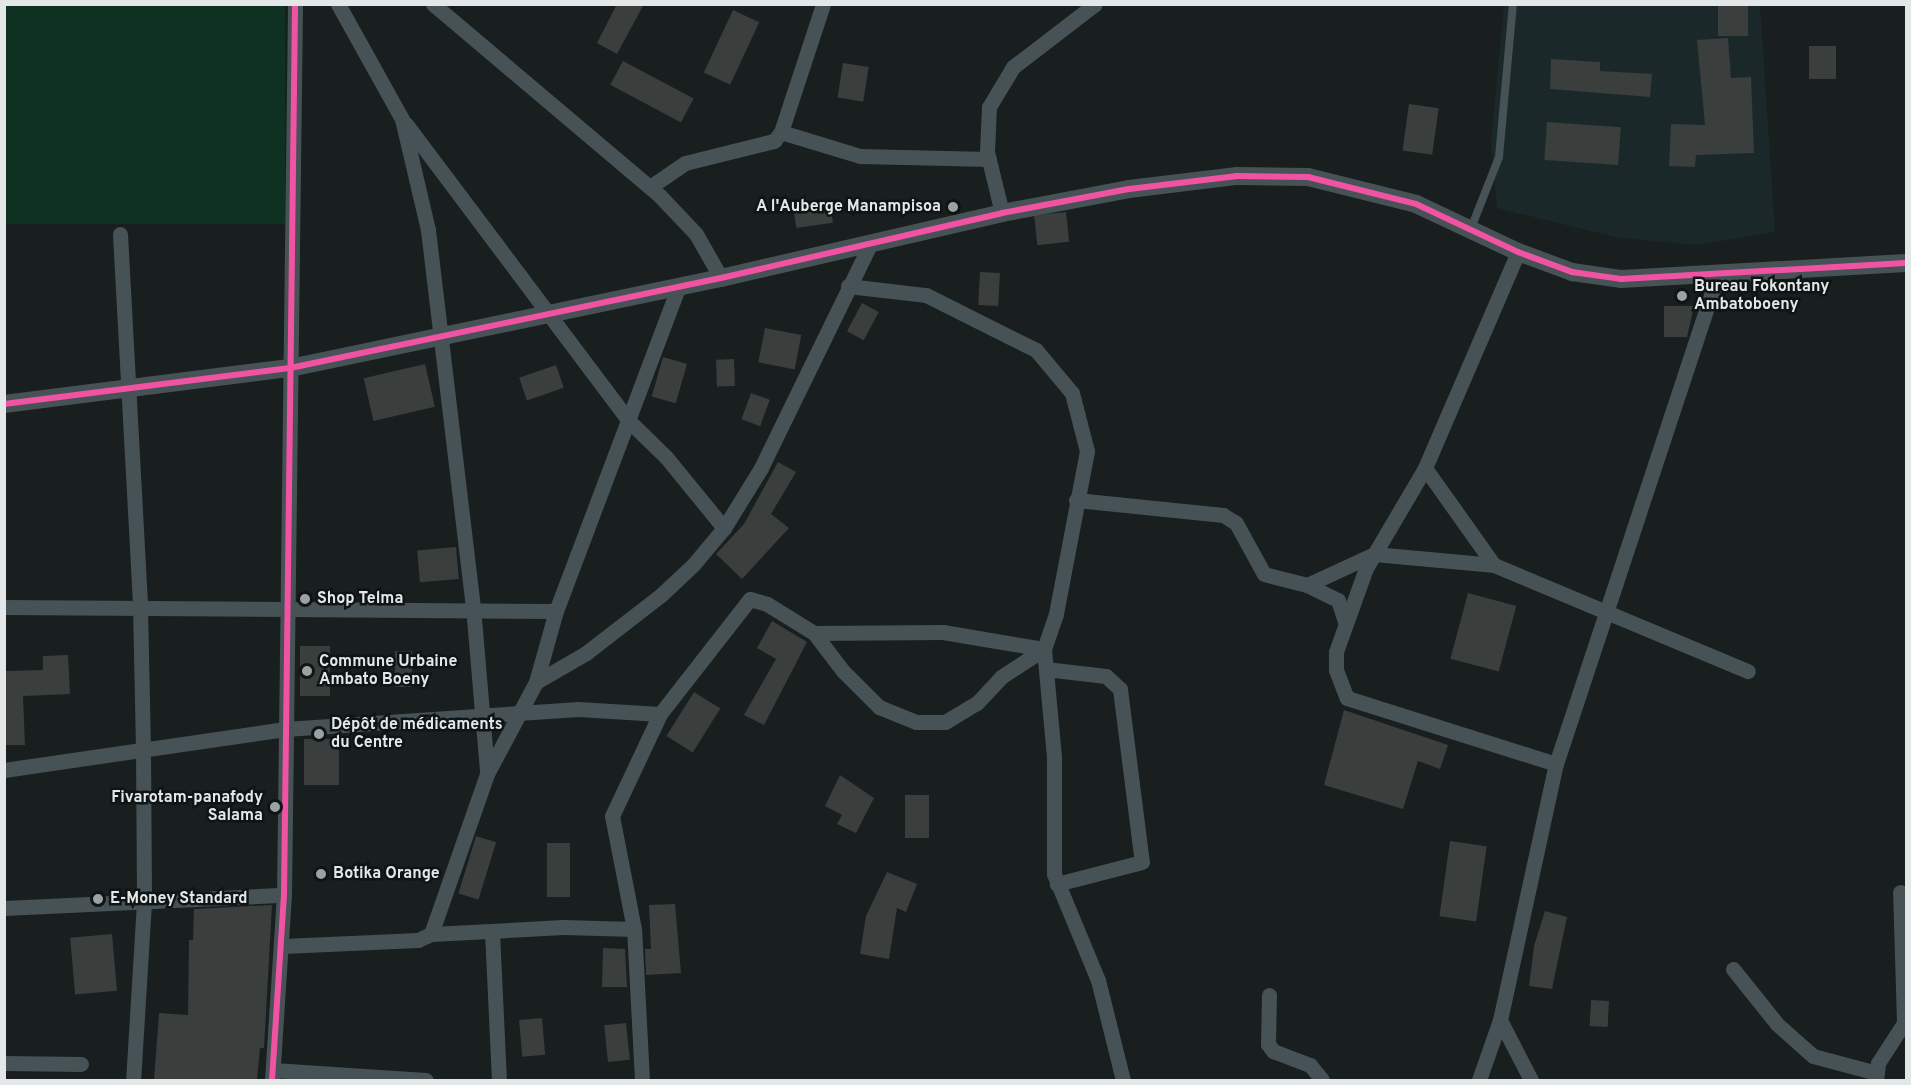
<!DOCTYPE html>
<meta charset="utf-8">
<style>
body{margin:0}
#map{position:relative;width:1911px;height:1085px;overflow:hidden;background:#191e1e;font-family:Overpass,sans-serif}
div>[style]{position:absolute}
.built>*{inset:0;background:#1a2829}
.green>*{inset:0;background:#0f3122;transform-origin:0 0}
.building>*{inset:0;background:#3a3e3d;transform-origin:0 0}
.service>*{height:8px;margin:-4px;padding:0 4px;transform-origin:4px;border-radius:4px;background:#465256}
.minor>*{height:15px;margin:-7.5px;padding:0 7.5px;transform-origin:7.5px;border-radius:7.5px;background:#465256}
.tertiary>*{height:18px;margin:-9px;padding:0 9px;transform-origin:9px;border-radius:9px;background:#465256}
.cycleway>*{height:6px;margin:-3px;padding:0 3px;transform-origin:3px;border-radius:3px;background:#f153a3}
.dots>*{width:16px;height:16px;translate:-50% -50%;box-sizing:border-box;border:3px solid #0f1516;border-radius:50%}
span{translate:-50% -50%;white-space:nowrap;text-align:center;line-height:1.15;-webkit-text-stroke:5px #0f1516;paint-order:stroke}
.poi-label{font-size:16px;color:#e3e7e8;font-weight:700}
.right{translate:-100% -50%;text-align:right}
.left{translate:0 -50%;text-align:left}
.frame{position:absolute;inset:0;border:6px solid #e3e7e8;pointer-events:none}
</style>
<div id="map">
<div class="built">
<div style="clip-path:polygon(1504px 5px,1760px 5px,1775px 232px,1698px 245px,1619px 238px,1497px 208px,1491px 141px)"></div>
</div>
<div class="green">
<div style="left:4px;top:5px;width:281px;height:219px"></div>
</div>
<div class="building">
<div style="clip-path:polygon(617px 4px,644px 4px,617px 54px,597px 43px)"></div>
<div style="left:1718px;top:4px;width:30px;height:32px"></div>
<div style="left:733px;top:10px;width:29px;height:69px;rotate:25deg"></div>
<div style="clip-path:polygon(1728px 38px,1731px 78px,1751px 77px,1754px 153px,1696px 155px,1695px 167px,1669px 166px,1671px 124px,1705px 125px,1697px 40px)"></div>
<div style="left:1809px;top:46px;width:27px;height:33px"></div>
<div style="clip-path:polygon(1551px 59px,1600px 62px,1600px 71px,1652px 74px,1650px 97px,1550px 89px)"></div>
<div style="left:623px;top:61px;width:80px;height:27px;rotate:28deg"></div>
<div style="left:843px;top:63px;width:26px;height:35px;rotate:9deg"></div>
<div style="left:1409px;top:104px;width:30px;height:47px;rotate:8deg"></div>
<div style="left:1547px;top:122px;width:74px;height:38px;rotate:4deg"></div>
<div style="left:830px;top:202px;width:21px;height:37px;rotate:82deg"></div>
<div style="left:1066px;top:212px;width:30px;height:32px;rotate:84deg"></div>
<div style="left:980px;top:272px;width:20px;height:33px;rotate:3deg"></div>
<div style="left:862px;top:303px;width:19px;height:32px;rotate:28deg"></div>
<div style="clip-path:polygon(1664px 306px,1694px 306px,1687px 337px,1664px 337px)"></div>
<div style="left:765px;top:328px;width:37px;height:35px;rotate:11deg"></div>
<div style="left:663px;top:357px;width:25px;height:41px;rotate:16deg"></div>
<div style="left:734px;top:359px;width:27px;height:18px;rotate:88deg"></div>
<div style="left:425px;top:364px;width:44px;height:63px;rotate:77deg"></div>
<div style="left:556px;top:365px;width:24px;height:39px;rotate:71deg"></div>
<div style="left:751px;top:393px;width:20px;height:28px;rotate:20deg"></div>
<div style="clip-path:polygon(778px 462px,796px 472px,771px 514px,789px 528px,742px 579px,716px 554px,744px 524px)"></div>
<div style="left:456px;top:547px;width:32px;height:39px;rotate:85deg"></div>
<div style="left:1468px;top:593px;width:50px;height:68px;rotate:15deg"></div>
<div style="clip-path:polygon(772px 621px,807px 642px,764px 725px,744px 715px,776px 659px,757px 648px)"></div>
<div style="left:300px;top:646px;width:30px;height:50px"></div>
<div style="left:395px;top:651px;width:17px;height:36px"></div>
<div style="clip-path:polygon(68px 655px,70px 694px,23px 696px,25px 745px,4px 745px,4px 671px,43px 670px,43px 656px)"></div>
<div style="left:694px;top:692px;width:31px;height:52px;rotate:32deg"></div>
<div style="clip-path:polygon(1344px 710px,1448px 745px,1440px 769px,1418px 761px,1403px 809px,1324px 785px)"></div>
<div style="left:304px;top:739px;width:35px;height:46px"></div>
<div style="clip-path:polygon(840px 775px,874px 798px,856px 833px,837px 824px,842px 815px,825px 806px)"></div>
<div style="left:905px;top:795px;width:24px;height:43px"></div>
<div style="left:476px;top:836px;width:21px;height:60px;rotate:17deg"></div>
<div style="left:1450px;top:841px;width:37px;height:76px;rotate:8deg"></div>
<div style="left:547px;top:843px;width:23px;height:54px"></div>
<div style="clip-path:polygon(887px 872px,917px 884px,906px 912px,897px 908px,889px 959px,860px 954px,866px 916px)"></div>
<div style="clip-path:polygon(675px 904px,681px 973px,646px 975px,645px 949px,651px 949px,649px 905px)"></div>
<div style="clip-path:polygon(272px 905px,264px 1048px,260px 1048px,257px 1080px,154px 1080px,159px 1013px,188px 1015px,189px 940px,193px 940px,194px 909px)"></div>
<div style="clip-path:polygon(1545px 911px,1567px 917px,1552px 989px,1529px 986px,1534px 946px)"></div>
<div style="left:112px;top:934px;width:57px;height:42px;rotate:85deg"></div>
<div style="clip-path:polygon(603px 948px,625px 949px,627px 987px,602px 987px)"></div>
<div style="left:1591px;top:1000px;width:18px;height:26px;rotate:3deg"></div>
<div style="left:542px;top:1018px;width:37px;height:23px;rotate:85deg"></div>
<div style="left:626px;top:1023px;width:37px;height:22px;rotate:84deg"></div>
</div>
<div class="service">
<div style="left:1470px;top:231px;width:79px;rotate:-68.6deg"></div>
<div style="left:1499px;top:157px;width:154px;rotate:-84.8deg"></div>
</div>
<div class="minor">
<div style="left:338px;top:4px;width:132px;rotate:60.9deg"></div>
<div style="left:402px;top:119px;width:114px;rotate:76.8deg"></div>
<div style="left:428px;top:230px;width:380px;rotate:83.2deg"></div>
<div style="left:473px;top:607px;width:164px;rotate:85.1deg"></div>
<div style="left:433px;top:4px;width:297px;rotate:40.2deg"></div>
<div style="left:660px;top:196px;width:52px;rotate:46.5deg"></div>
<div style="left:696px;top:234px;width:51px;rotate:60.4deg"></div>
<div style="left:406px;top:124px;width:371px;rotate:53.1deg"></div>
<div style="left:629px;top:421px;width:52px;rotate:44.2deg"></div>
<div style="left:666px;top:457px;width:92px;rotate:50.8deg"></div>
<div style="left:781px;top:132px;width:83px;rotate:16.9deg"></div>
<div style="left:860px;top:156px;width:129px;rotate:1.3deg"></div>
<div style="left:650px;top:187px;width:42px;rotate:-34.4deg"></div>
<div style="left:685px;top:163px;width:92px;rotate:-13.9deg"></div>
<div style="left:774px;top:141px;width:11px;rotate:-52deg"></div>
<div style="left:781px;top:132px;width:135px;rotate:-71.8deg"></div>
<div style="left:1002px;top:213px;width:63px;rotate:-103.8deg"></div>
<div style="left:987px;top:152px;width:45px;rotate:-87.5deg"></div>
<div style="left:989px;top:107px;width:47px;rotate:-59deg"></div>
<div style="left:1013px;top:67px;width:103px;rotate:-37.5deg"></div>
<div style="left:120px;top:234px;width:373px;rotate:86.9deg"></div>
<div style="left:140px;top:606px;width:144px;rotate:88.8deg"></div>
<div style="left:143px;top:750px;width:152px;rotate:89.6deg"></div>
<div style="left:144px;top:902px;width:178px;rotate:93.5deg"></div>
<div style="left:1518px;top:252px;width:235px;rotate:113.3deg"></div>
<div style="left:1425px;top:468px;width:116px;rotate:120.5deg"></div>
<div style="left:1366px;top:568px;width:89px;rotate:109.7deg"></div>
<div style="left:1336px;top:652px;width:18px;rotate:90deg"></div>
<div style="left:1336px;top:670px;width:30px;rotate:69deg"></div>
<div style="left:1347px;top:698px;width:219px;rotate:17.5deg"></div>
<div style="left:848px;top:286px;width:79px;rotate:6.6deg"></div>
<div style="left:926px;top:295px;width:123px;rotate:26.6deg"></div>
<div style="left:1036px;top:350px;width:56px;rotate:50.1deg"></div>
<div style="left:1072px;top:393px;width:60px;rotate:75.5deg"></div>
<div style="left:1087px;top:451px;width:166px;rotate:100.8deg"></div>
<div style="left:1056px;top:614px;width:37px;rotate:109deg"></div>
<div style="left:1044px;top:649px;width:108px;rotate:84.7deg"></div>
<div style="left:1054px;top:757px;width:117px;rotate:90deg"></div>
<div style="left:1054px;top:874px;width:115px;rotate:67.5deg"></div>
<div style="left:1098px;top:980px;width:103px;rotate:76deg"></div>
<div style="left:1425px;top:468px;width:119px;rotate:54.6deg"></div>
<div style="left:1494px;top:565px;width:275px;rotate:22.7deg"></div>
<div style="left:1076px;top:500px;width:148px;rotate:5.8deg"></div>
<div style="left:1223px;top:515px;width:15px;rotate:32deg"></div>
<div style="left:1236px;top:523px;width:58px;rotate:61.2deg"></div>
<div style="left:1264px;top:574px;width:44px;rotate:14.3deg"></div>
<div style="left:1307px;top:585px;width:34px;rotate:26deg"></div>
<div style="left:1338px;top:600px;width:25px;rotate:72deg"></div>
<div style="left:1307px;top:585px;width:74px;rotate:-24.8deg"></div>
<div style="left:1374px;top:554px;width:121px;rotate:5.2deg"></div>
<div style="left:4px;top:607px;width:552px;rotate:0.42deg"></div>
<div style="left:814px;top:633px;width:129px;rotate:-0.4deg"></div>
<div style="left:943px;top:632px;width:102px;rotate:9.6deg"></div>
<div style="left:1046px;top:669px;width:60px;rotate:6.7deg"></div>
<div style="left:1106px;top:676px;width:19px;rotate:43deg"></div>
<div style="left:1120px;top:689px;width:174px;rotate:82.8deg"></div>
<div style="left:1142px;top:862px;width:88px;rotate:165.5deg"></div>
<div style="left:536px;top:682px;width:58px;rotate:-30.1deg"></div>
<div style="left:586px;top:653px;width:95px;rotate:-37.7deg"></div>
<div style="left:661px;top:595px;width:44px;rotate:-43.2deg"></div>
<div style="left:693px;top:565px;width:48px;rotate:-50deg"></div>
<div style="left:724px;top:528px;width:70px;rotate:-58.3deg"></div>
<div style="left:761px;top:468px;width:251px;rotate:-64deg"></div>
<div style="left:4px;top:770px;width:284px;rotate:-8.3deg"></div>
<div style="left:285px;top:729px;width:294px;rotate:-3.9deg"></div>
<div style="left:578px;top:709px;width:82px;rotate:3.5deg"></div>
<div style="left:4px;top:908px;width:280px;rotate:-2.7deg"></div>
<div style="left:492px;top:932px;width:148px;rotate:87.3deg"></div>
<div style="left:431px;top:934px;width:132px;rotate:-3deg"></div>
<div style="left:563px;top:927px;width:71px;rotate:1.6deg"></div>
<div style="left:283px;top:946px;width:135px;rotate:-2.5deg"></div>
<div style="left:418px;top:940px;width:14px;rotate:-25deg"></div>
<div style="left:431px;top:934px;width:170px;rotate:-70.7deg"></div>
<div style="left:487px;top:774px;width:104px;rotate:-62deg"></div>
<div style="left:536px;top:682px;width:74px;rotate:-74.3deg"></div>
<div style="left:556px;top:611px;width:348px;rotate:-69.3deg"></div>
<div style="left:1733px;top:969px;width:70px;rotate:51.3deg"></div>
<div style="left:1777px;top:1024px;width:48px;rotate:41.6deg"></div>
<div style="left:1813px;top:1056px;width:66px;rotate:14.9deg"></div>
<div style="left:1269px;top:995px;width:49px;rotate:91.2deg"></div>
<div style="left:1268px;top:1044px;width:9px;rotate:54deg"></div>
<div style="left:1273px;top:1051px;width:40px;rotate:21deg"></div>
<div style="left:1310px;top:1065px;width:19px;rotate:51deg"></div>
<div style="left:1500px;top:1020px;width:68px;rotate:62.7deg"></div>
<div style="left:4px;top:1063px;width:77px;rotate:0.7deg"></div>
<div style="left:273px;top:1070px;width:153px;rotate:3.7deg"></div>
<div style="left:272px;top:1080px;width:185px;rotate:-86.3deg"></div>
<div style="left:284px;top:895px;width:891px;rotate:-89.29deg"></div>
<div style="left:642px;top:1080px;width:151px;rotate:-93deg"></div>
<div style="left:634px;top:929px;width:115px;rotate:-101deg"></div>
<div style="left:612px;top:816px;width:113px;rotate:-64.8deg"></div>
<div style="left:660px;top:714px;width:146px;rotate:-52deg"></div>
<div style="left:750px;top:599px;width:18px;rotate:16deg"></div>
<div style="left:767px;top:604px;width:55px;rotate:31.7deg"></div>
<div style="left:814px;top:633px;width:48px;rotate:52.7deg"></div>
<div style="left:843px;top:671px;width:51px;rotate:45deg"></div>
<div style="left:879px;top:707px;width:40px;rotate:22deg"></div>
<div style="left:916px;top:722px;width:29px"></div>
<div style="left:945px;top:722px;width:37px;rotate:-31deg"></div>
<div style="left:977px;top:703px;width:35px;rotate:-47deg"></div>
<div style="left:1001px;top:677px;width:51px;rotate:-33.1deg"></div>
<div style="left:1479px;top:1080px;width:64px;rotate:-70.7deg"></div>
<div style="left:1500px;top:1020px;width:262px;rotate:-77.7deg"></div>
<div style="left:1556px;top:764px;width:516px;rotate:-71.71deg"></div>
<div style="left:1876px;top:1080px;width:17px;rotate:-83deg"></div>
<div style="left:1878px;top:1063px;width:48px;rotate:-57deg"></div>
<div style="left:1904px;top:1023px;width:131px;rotate:-91.7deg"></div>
</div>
<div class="tertiary">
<div style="left:4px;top:404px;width:288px;rotate:-7.2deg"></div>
<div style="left:290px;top:368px;width:440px;rotate:-11.8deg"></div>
<div style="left:721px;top:278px;width:288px;rotate:-13deg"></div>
<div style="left:1002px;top:213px;width:129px;rotate:-10.7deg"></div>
<div style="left:1129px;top:189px;width:109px;rotate:-6.9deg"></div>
<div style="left:1237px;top:176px;width:71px;rotate:0.8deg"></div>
<div style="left:1308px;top:177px;width:111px;rotate:14deg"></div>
<div style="left:1416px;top:204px;width:113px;rotate:25.2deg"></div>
<div style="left:1518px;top:252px;width:58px;rotate:20.3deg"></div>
<div style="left:1572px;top:272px;width:49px;rotate:8.1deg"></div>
<div style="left:1621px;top:279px;width:285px;rotate:-3.2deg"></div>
</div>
<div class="cycleway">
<div style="left:4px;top:404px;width:288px;rotate:-7.2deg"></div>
<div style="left:290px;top:368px;width:440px;rotate:-11.8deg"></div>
<div style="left:721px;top:278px;width:288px;rotate:-13deg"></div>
<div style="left:1002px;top:213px;width:129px;rotate:-10.7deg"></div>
<div style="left:1129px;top:189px;width:109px;rotate:-6.9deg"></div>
<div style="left:1237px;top:176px;width:71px;rotate:0.8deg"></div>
<div style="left:1308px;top:177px;width:111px;rotate:14deg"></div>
<div style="left:1416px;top:204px;width:113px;rotate:25.2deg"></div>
<div style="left:1518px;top:252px;width:58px;rotate:20.3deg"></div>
<div style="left:1572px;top:272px;width:49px;rotate:8.1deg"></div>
<div style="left:1621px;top:279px;width:285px;rotate:-3.2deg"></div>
<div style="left:272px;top:1080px;width:185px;rotate:-86.3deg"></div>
<div style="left:284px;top:895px;width:891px;rotate:-89.29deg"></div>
</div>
<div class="dots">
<div style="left:953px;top:207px;background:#9ca1a1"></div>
<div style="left:1682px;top:296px;background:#9ca1a1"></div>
<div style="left:305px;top:599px;background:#9ca1a1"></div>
<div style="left:307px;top:671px;background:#9ca1a1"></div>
<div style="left:319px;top:734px;background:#9ca1a1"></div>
<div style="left:275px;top:807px;background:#9ca1a1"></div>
<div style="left:321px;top:874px;background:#9ca1a1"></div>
<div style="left:98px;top:899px;background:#9ca1a1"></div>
</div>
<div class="poi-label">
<span class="right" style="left:941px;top:207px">A l'Auberge Manampisoa</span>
<span class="left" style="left:1694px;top:296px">Bureau Fokontany<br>Ambatoboeny</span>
<span class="left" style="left:317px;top:599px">Shop Telma</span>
<span class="left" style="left:319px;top:671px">Commune Urbaine<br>Ambato Boeny</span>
<span class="left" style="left:331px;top:734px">Dépôt de médicaments<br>du Centre</span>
<span class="right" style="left:263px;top:807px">Fivarotam-panafody<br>Salama</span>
<span class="left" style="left:333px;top:874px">Botika Orange</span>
<span class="left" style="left:110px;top:899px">E-Money Standard</span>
</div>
<div class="frame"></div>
</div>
